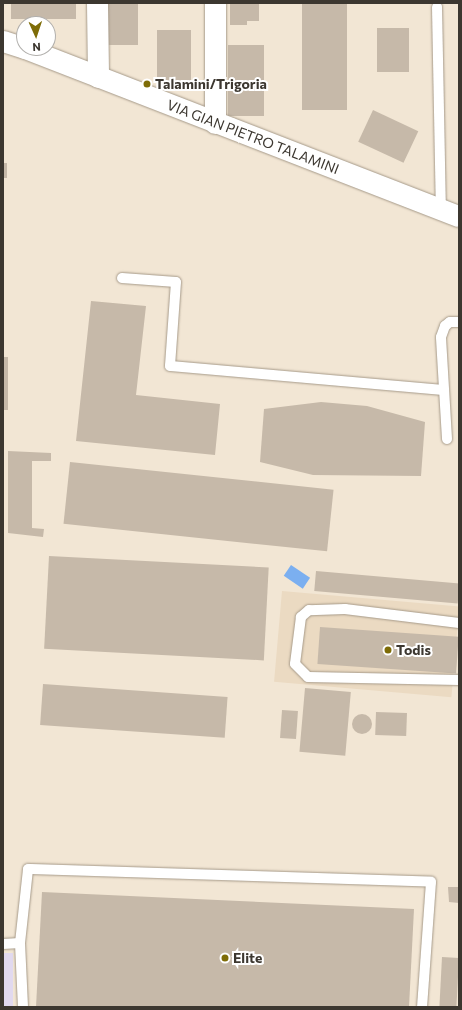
<!DOCTYPE html>
<style>
body{margin:0}
#map{position:relative;width:462px;height:1010px;overflow:hidden;background:#f2e6d4;font-family:Commissioner,sans-serif}
div>[style]{position:absolute}
.built>*{inset:0;background:#ebdac2;transform-origin:0 0}
.industrial>*{inset:0;background:#e1d9ef;transform-origin:0 0}
.water>*{inset:0;background:#7baff0;transform-origin:0 0}
.building>*{inset:0;background:#c6b9a9;transform-origin:0 0}
.round{border-radius:50%}
.roads{filter:drop-shadow(0 0 1px #a69a89) drop-shadow(0 0 1px #a69a89)}
.lane>*{height:10px;margin:-5px;padding:0 5px;transform-origin:5px;border-radius:5px;background:#fff}
.street>*{height:21px;margin:-10.5px;padding:0 10.5px;transform-origin:10.5px;border-radius:10.5px;background:#fff}
.dots>*{width:11px;height:11px;translate:-50% -50%;box-sizing:border-box;border:2px solid #fff;border-radius:50%}
span{translate:-50% -50%;white-space:nowrap;text-align:center;line-height:1.15;-webkit-text-stroke:4px #fff;paint-order:stroke}
.poi-label{font-size:14px;color:#3c3730;font-weight:700}
.left{translate:0 -50%;text-align:left}
.street-label{font-size:14px;color:#3c3730}
.frame{position:absolute;inset:0;border:4px solid #3c3730;pointer-events:none}
.north{position:absolute;left:16px;top:16px;width:40px;height:40px;box-sizing:border-box;background:#fff;border:1px solid #b1afac;border-radius:50%;rotate:177deg;font-size:11px;font-weight:700;line-height:16px;text-align:center;color:#3c3730}
.north::after{content:'';display:block;margin:auto;width:14px;height:18px;background:#7e6c07;clip-path:polygon(50% 0,100% 100%,50% 72%,0 100%)}
</style>
<div id="map">
<div class="built">
<div style="left:282px;top:591px;width:178px;height:91px;rotate:5deg"></div>
</div>
<div class="industrial">
<div style="left:3px;top:953px;width:10px;height:54px"></div>
</div>
<div class="water">
<div style="left:291px;top:565px;width:23px;height:13px;rotate:34deg"></div>
</div>
<div class="building">
<div style="left:11px;top:3px;width:65px;height:16px"></div>
<div style="clip-path:polygon(230px 3px,259px 3px,259px 21px,247px 21px,247px 25px,230px 25px)"></div>
<div style="left:302px;top:3px;width:45px;height:107px"></div>
<div style="left:107px;top:4px;width:31px;height:41px"></div>
<div style="left:377px;top:28px;width:32px;height:44px"></div>
<div style="left:157px;top:30px;width:34px;height:57px"></div>
<div style="left:228px;top:45px;width:36px;height:71px"></div>
<div style="left:373px;top:110px;width:50px;height:35px;rotate:25deg"></div>
<div style="left:3px;top:163px;width:4px;height:15px"></div>
<div style="clip-path:polygon(91px 301px,146px 306px,136px 395px,220px 404px,215px 455px,76px 441px)"></div>
<div style="left:3px;top:357px;width:5px;height:53px"></div>
<div style="clip-path:polygon(321px 402px,367px 406px,425px 422px,421px 476px,313px 475px,260px 462px,264px 409px)"></div>
<div style="clip-path:polygon(8px 451px,51px 453px,51px 461px,32px 461px,32px 528px,44px 529px,43px 537px,8px 533px)"></div>
<div style="left:70px;top:462px;width:265px;height:62px;rotate:6deg"></div>
<div style="left:49px;top:556px;width:220px;height:93px;rotate:3deg"></div>
<div style="left:316px;top:571px;width:144px;height:20px;rotate:5deg"></div>
<div style="left:320px;top:627px;width:139px;height:37px;rotate:4deg"></div>
<div style="left:43px;top:684px;width:185px;height:41px;rotate:4deg"></div>
<div style="left:305px;top:688px;width:46px;height:64px;rotate:5deg"></div>
<div style="left:282px;top:710px;width:16px;height:28px;rotate:4deg"></div>
<div style="left:376px;top:712px;width:31px;height:23px;rotate:2deg"></div>
<div class="round" style="left:352px;top:714px;width:20px;height:20px"></div>
<div style="clip-path:polygon(448px 887px,459px 887px,459px 903px,449px 902px)"></div>
<div style="clip-path:polygon(42px 892px,414px 909px,409px 1007px,36px 1007px)"></div>
<div style="left:442px;top:957px;width:17px;height:50px;rotate:3deg"></div>
</div>
<div class="roads">
<div class="lane">
<div style="left:437px;top:7px;width:201px;rotate:88.9deg"></div>
<div style="left:122px;top:278px;width:54px;rotate:4.2deg"></div>
<div style="left:176px;top:282px;width:84px;rotate:94.1deg"></div>
<div style="left:170px;top:366px;width:275px;rotate:5deg"></div>
<div style="left:447px;top:439px;width:102px;rotate:-93.4deg"></div>
<div style="left:441px;top:337px;width:12px;rotate:-70deg"></div>
<div style="left:445px;top:326px;width:6px;rotate:-39deg"></div>
<div style="left:450px;top:322px;width:9px"></div>
<div style="left:459px;top:623px;width:115px;rotate:-173deg"></div>
<div style="left:345px;top:609px;width:36px;rotate:178deg"></div>
<div style="left:309px;top:610px;width:11px;rotate:139deg"></div>
<div style="left:301px;top:617px;width:47px;rotate:97.3deg"></div>
<div style="left:295px;top:664px;width:18px;rotate:45deg"></div>
<div style="left:308px;top:677px;width:151px;rotate:1.1deg"></div>
<div style="left:3px;top:944px;width:17px;rotate:-3deg"></div>
<div style="left:23px;top:1007px;width:64px;rotate:-92.7deg"></div>
<div style="left:20px;top:943px;width:74px;rotate:-83.8deg"></div>
<div style="left:28px;top:869px;width:403px;rotate:1.8deg"></div>
<div style="left:431px;top:882px;width:125px;rotate:94.1deg"></div>
</div>
<div class="street">
<div style="left:97px;top:3px;width:74px;rotate:89.2deg"></div>
<div style="left:215px;top:3px;width:120px;rotate:90deg"></div>
<div style="left:3px;top:41px;width:22px;rotate:18deg"></div>
<div style="left:25px;top:48px;width:465px;rotate:21.2deg"></div>
</div>
</div>
<div class="dots">
<div style="left:147px;top:84px;background:#7e6c07"></div>
<div style="left:388px;top:650px;background:#7e6c07"></div>
<div style="left:225px;top:958px;background:#7e6c07"></div>
</div>
<div class="poi-label">
<span class="left" style="left:155px;top:84px">Talamini/Trigoria</span>
<span class="left" style="left:396px;top:650px">Todis</span>
<span class="left" style="left:233px;top:958px">Elite</span>
</div>
<div class="street-label">
<span style="left:253px;top:137px;rotate:21deg">VIA GIAN PIETRO TALAMINI</span>
</div>
<div class="frame"></div>
<div class="north">N</div>
</div>
